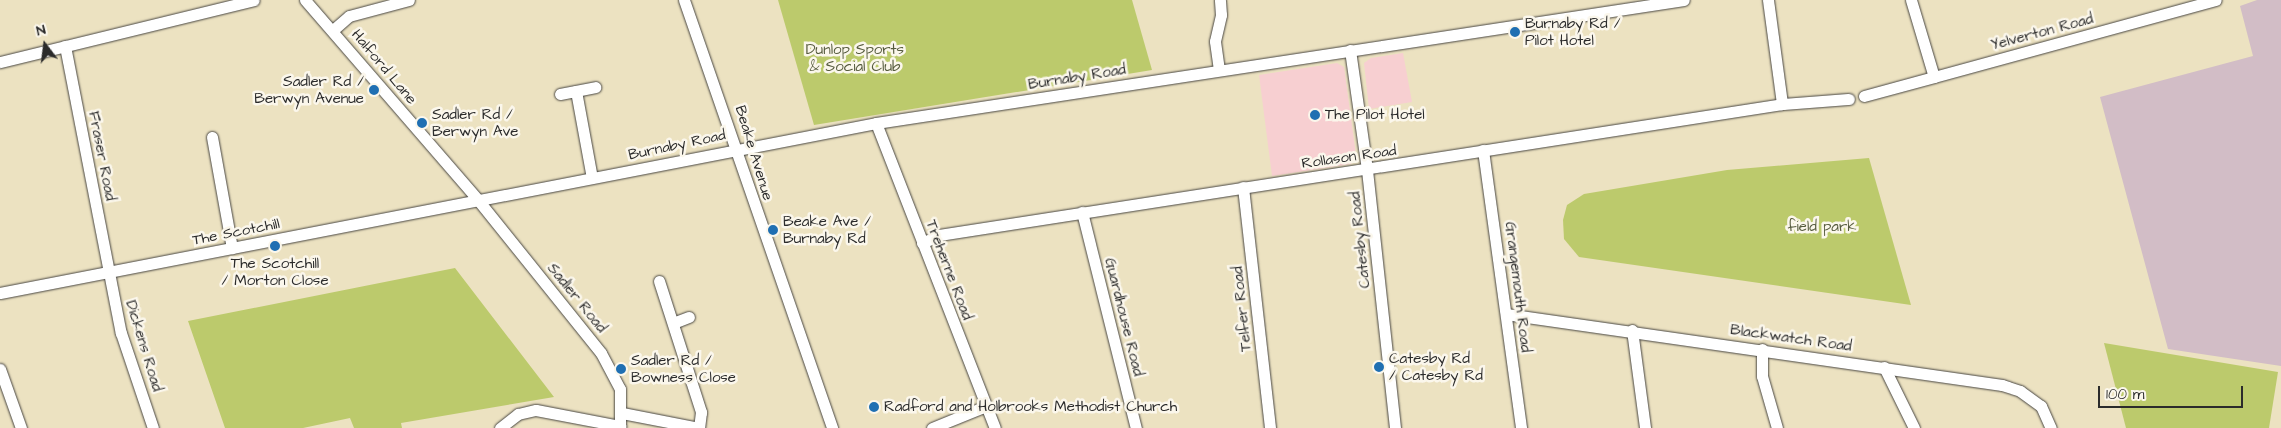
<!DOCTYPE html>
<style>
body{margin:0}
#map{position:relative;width:2281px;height:428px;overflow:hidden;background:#ece2c1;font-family:"Architects Daughter",sans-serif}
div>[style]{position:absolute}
.built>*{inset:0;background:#f7cfd1}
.industrial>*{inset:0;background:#d2bdc6}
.green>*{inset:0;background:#bcca6c}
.roads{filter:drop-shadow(0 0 1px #484642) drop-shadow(0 0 1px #484642)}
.minor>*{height:11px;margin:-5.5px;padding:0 5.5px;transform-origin:5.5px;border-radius:5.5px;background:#fff}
.dots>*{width:14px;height:14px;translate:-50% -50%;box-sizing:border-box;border:2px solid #fbf7ec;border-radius:50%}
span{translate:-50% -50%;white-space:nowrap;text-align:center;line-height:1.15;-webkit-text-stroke:5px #fbf7ec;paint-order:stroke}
.poi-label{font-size:15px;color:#2b2b2b}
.left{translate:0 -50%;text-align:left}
.right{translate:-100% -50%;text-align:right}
.street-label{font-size:15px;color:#2b2b2b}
.park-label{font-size:15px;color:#565b3e}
.north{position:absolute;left:20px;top:20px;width:50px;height:50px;-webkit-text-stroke:4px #fbf7ec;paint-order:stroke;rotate:345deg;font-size:14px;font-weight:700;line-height:20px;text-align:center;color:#2b2b2b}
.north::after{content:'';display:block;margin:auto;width:18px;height:22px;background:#2b2b2b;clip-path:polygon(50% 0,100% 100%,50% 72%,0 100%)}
.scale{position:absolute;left:2098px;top:386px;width:145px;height:22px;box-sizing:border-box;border:2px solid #2b2b2b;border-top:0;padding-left:6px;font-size:15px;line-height:18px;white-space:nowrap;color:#2b2b2b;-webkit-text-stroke:4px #fbf7ec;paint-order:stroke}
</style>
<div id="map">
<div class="built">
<div style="clip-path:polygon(1403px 53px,1412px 102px,1369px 109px,1364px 63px,1371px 58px)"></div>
<div style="clip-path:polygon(1337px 63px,1344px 67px,1356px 155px,1354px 160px,1351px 164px,1272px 176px,1259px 75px)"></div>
</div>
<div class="industrial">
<div style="clip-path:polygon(2257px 0,2281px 0,2281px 366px,2168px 349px,2100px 97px,2253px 56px,2240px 6px)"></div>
</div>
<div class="green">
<div style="clip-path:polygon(778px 0,1132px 0,1152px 70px,814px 125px)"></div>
<div style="clip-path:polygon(1869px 158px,1911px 305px,1579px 257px,1564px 239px,1563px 220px,1567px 205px,1584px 194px,1727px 170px)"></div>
<div style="clip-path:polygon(455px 268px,554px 397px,401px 423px,402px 428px,354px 428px,350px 418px,303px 428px,225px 428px,188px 321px)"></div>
<div style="clip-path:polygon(2104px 343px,2278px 372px,2269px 428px,2126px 428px)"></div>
</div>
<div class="roads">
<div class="minor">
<div style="left:305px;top:0;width:264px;rotate:49.1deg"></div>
<div style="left:478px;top:200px;width:196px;rotate:51.2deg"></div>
<div style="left:601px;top:353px;width:41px;rotate:62.2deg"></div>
<div style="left:620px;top:389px;width:39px;rotate:90deg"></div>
<div style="left:684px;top:0;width:453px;rotate:70.9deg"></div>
<div style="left:1768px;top:0;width:105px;rotate:82.3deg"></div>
<div style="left:1911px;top:0;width:80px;rotate:73.4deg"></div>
<div style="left:1934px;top:77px;width:292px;rotate:-15.3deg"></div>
<div style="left:333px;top:30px;width:21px;rotate:-41deg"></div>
<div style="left:349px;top:16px;width:62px;rotate:-14.9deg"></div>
<div style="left:65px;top:46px;width:292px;rotate:79deg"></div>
<div style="left:121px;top:333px;width:100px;rotate:71.4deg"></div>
<div style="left:1350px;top:50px;width:121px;rotate:81.9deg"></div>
<div style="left:1367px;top:170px;width:260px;rotate:83.8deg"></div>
<div style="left:0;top:62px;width:261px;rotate:-13.7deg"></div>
<div style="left:1219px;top:70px;width:29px;rotate:-98deg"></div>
<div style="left:1215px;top:41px;width:27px;rotate:-77deg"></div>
<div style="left:1221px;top:15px;width:15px;rotate:-94deg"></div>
<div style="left:576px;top:91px;width:88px;rotate:79.6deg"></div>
<div style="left:560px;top:94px;width:36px;rotate:-11deg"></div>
<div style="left:1864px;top:96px;width:73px;rotate:-15.2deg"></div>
<div style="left:876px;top:123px;width:327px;rotate:68.7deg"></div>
<div style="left:212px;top:137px;width:113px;rotate:79.8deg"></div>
<div style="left:1483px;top:150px;width:281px;rotate:82.2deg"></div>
<div style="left:1243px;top:187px;width:243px;rotate:83.6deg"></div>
<div style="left:1082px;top:212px;width:223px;rotate:76deg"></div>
<div style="left:922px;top:243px;width:19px;rotate:-25deg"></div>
<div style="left:939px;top:235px;width:853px;rotate:-8.83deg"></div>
<div style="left:1782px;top:104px;width:67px;rotate:-4.3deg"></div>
<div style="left:659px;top:281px;width:138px;rotate:72.2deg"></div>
<div style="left:701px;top:412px;width:16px;rotate:97deg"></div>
<div style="left:0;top:293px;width:892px;rotate:-10.98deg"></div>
<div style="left:876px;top:123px;width:817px;rotate:-8.66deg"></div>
<div style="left:1506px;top:314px;width:501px;rotate:8.15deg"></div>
<div style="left:2002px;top:385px;width:19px;rotate:18deg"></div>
<div style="left:2020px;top:391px;width:26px;rotate:36deg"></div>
<div style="left:2041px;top:406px;width:24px;rotate:66deg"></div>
<div style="left:673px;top:323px;width:17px;rotate:-21deg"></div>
<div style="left:1632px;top:330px;width:99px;rotate:82.4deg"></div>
<div style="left:1762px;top:349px;width:27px;rotate:90deg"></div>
<div style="left:1762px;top:376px;width:54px;rotate:73.9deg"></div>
<div style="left:1884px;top:367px;width:68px;rotate:63.8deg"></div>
<div style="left:0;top:369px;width:63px;rotate:70.4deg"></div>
<div style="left:622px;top:413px;width:78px;rotate:11deg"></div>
<div style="left:500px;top:428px;width:23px;rotate:-38deg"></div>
<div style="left:518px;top:414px;width:18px;rotate:-13deg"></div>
<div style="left:536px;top:410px;width:86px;rotate:10.8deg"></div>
<div style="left:932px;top:428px;width:58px;rotate:-22.2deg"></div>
</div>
</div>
<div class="dots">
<div style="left:1515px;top:32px;background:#1f6fb2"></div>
<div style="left:374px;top:90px;background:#1f6fb2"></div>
<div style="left:1315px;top:115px;background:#1f6fb2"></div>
<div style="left:422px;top:123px;background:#1f6fb2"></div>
<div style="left:773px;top:230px;background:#1f6fb2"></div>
<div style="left:275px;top:246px;background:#1f6fb2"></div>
<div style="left:1379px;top:367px;background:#1f6fb2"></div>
<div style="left:621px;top:369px;background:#1f6fb2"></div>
<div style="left:874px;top:407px;background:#1f6fb2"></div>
</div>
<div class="poi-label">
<span class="left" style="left:1525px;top:32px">Burnaby Rd /<br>Pilot Hotel</span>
<span class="right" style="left:364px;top:90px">Sadler Rd /<br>Berwyn Avenue</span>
<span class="left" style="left:432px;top:123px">Sadler Rd /<br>Berwyn Ave</span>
<span class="left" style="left:1325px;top:115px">The Pilot Hotel</span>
<span class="left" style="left:783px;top:230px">Beake Ave /<br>Burnaby Rd</span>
<span style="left:275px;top:272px">The Scotchill<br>/ Morton Close</span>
<span class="left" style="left:1389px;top:367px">Catesby Rd<br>/ Catesby Rd</span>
<span class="left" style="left:631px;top:369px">Sadler Rd /<br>Bowness Close</span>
<span class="left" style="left:884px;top:407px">Radford and Holbrooks Methodist Church</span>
</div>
<div class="street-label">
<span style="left:2042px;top:32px;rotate:-15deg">Yelverton Road</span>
<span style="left:384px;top:67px;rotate:50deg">Halford Lane</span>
<span style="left:1077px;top:77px;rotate:-9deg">Burnaby Road</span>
<span style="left:677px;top:145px;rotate:-12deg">Burnaby Road</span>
<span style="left:754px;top:153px;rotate:73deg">Beake Avenue</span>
<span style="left:102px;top:156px;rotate:79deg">Fraser Road</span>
<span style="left:1349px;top:157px;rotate:-8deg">Rollason Road</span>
<span style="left:236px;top:232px;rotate:-11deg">The Scotchill</span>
<span style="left:1360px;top:240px;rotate:-96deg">Catesby Road</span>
<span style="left:949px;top:270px;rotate:69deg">Treherne Road</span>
<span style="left:1518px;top:287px;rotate:83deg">Grangemouth Road</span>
<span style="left:577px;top:298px;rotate:51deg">Sadler Road</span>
<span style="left:1242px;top:309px;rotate:-96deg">Telfer Road</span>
<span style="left:1124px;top:317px;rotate:76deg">Guardhouse Road</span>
<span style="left:1791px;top:338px;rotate:8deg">Blackwatch Road</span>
<span style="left:144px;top:346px;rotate:73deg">Dickens Road</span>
</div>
<div class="park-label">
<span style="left:855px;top:58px">Dunlop Sports<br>&amp; Social Club</span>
<span style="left:1822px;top:227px">field park</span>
</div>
<div class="north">N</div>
<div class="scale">100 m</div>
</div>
